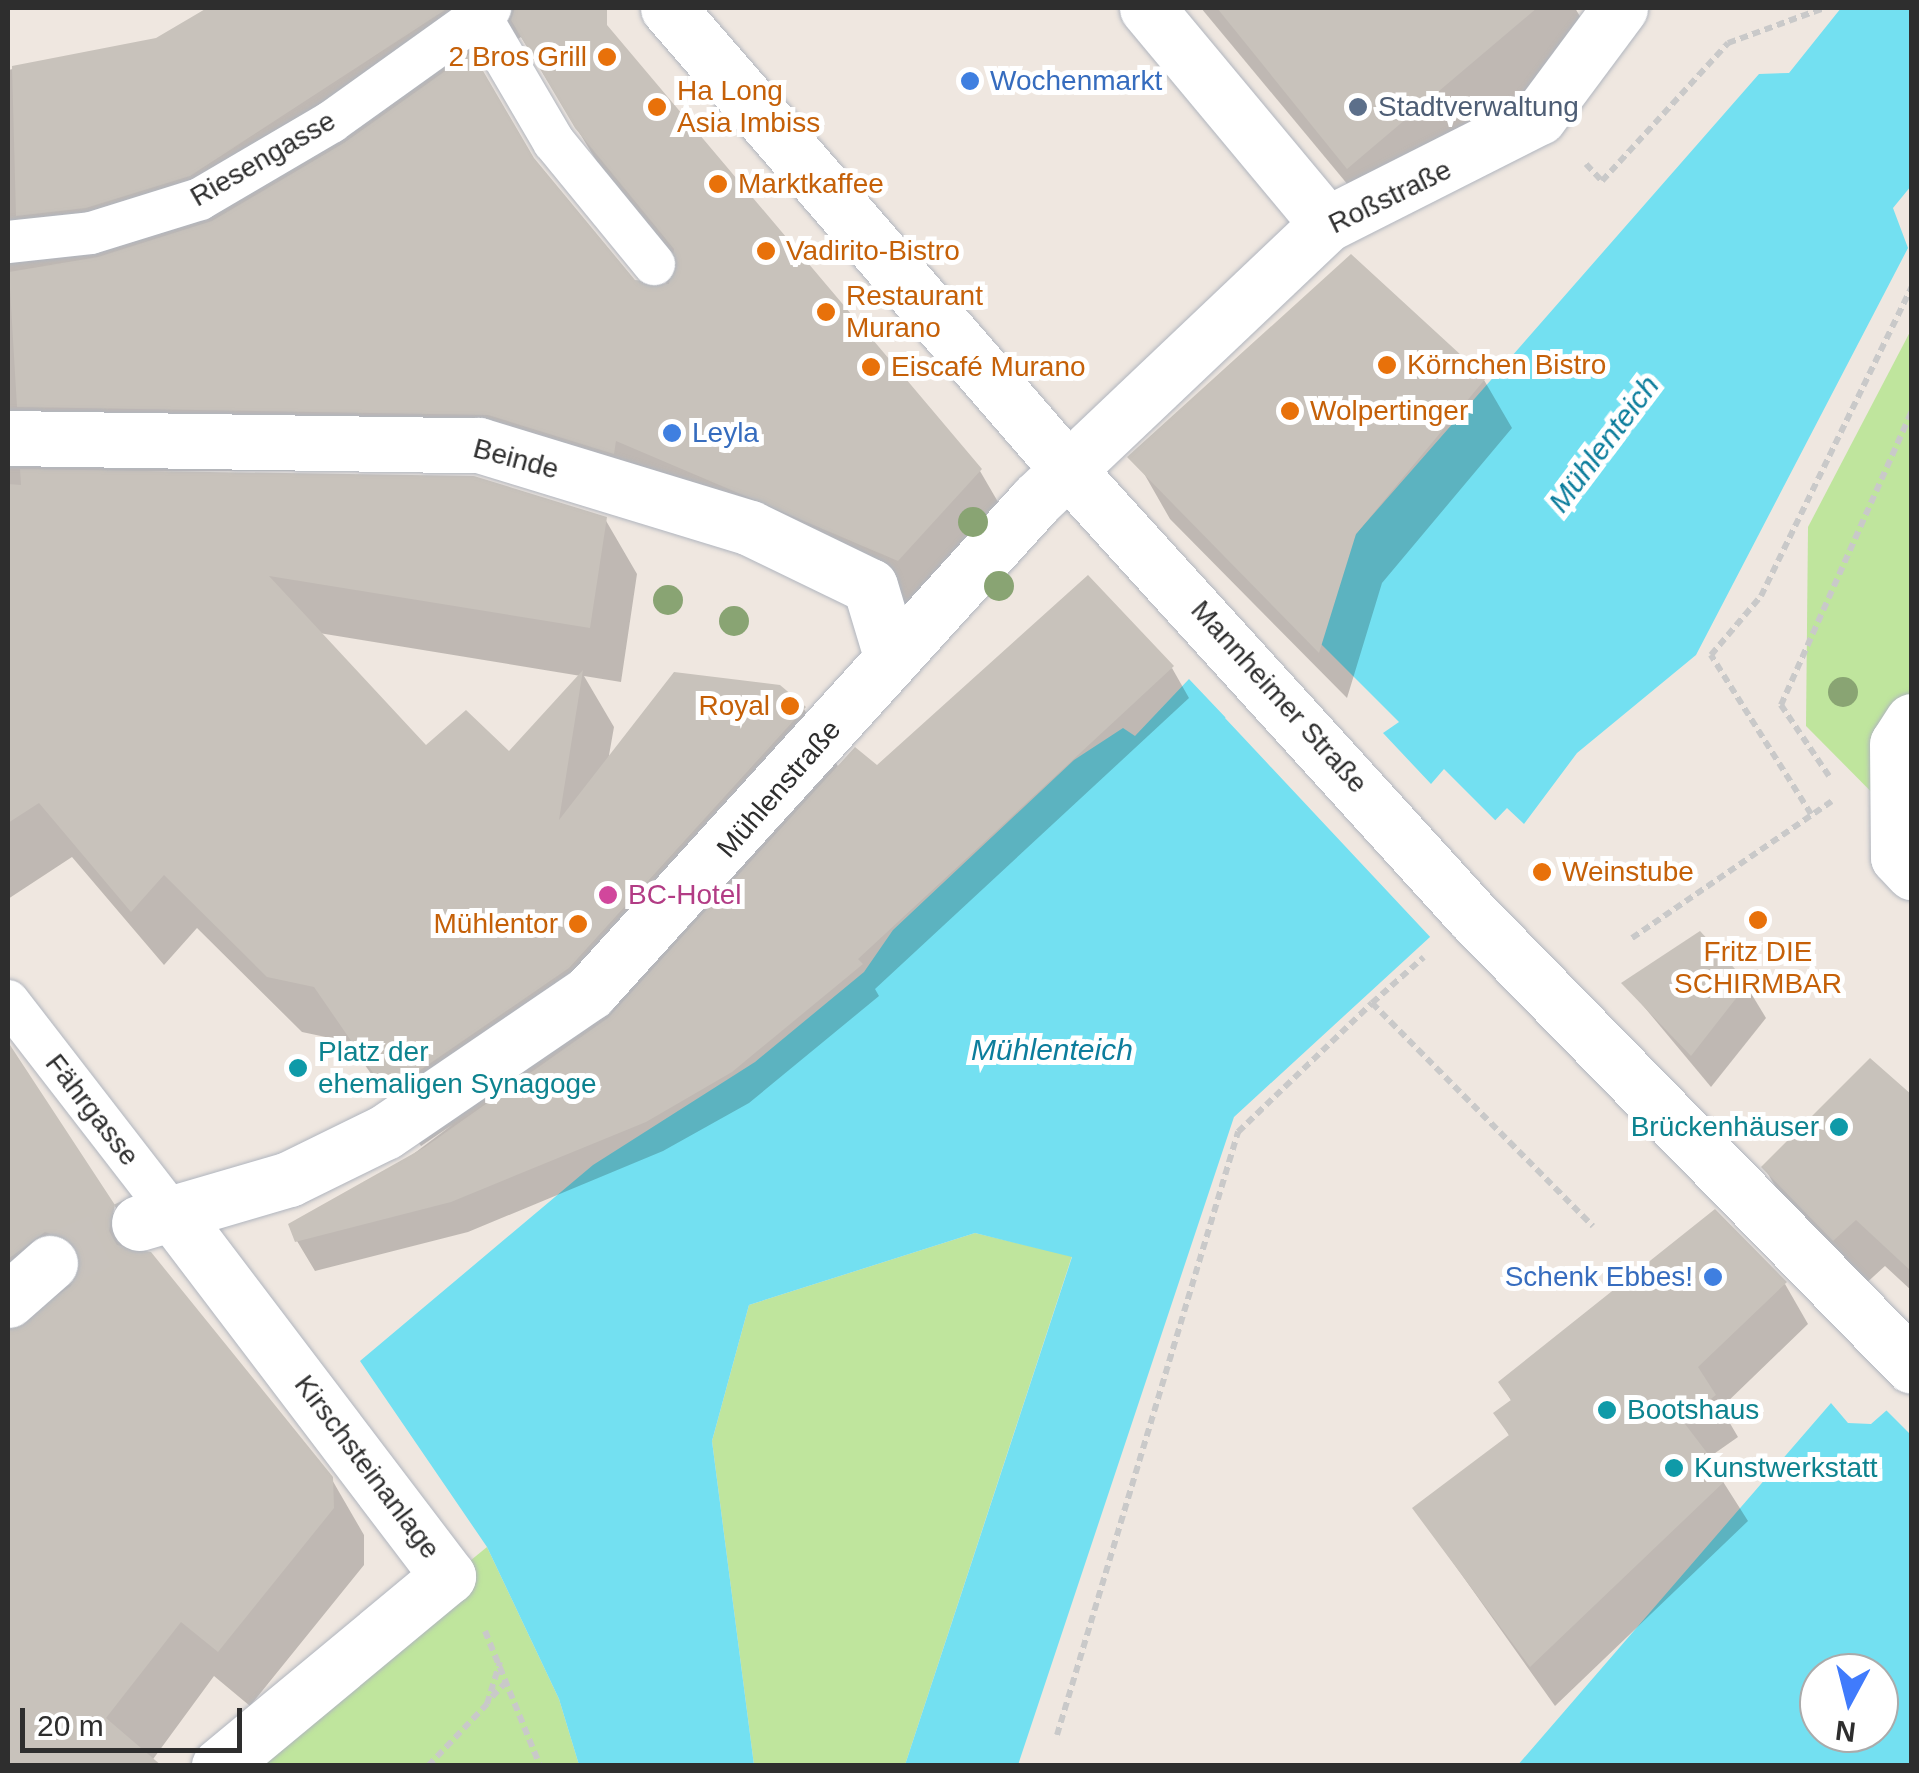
<!DOCTYPE html>
<meta charset="utf-8">
<style>
body{margin:0}
#map{position:relative;width:1919px;height:1773px;overflow:hidden;background:#efe7e0;font-family:Arial,sans-serif}
div>[style]{position:absolute}
.green>*{inset:0;background:#bfe59d}
.water>*{inset:0;background:#73e0f1}
.pier>*{inset:0;background:#efe7e0}
.shadow>*{inset:0;background:#0003}
.building>*{inset:0;background:#c8c2bb}
.minor-tunnel>*{height:55px;margin-top:-27.5px;transform-origin:0;background:repeating-linear-gradient(90deg,#c8c2bc 0 55px,transparent 0 83px)}
.path>*{height:6px;margin-top:-3px;transform-origin:0;background:repeating-linear-gradient(90deg,#c9c9c9 0 8px,transparent 0 13px)}
.roads{filter:drop-shadow(0 0 2px #b0b5be) drop-shadow(0 0 2px #b0b5be)}
.service>*{height:42px;margin:-21px;padding:0 21px;transform-origin:21px;border-radius:21px;background:#fff}
.pedestrian>*{height:55px;margin:-27.5px;padding:0 27.5px;transform-origin:27.5px;border-radius:27.5px;background:#fff}
.minor>*{height:55px;margin:-27.5px;padding:0 27.5px;transform-origin:27.5px;border-radius:27.5px;background:#fff}
.trees>*{width:30px;height:30px;margin:-15px;border-radius:50%;background:#89a473}
.dots>*{width:28px;height:28px;translate:-50% -50%;box-sizing:border-box;border:5px solid #fff;border-radius:50%}
span{translate:-50% -50%;white-space:nowrap;text-align:center;line-height:1.15;-webkit-text-stroke:10px #fff;paint-order:stroke}
.food-label{font-size:28px;color:#c56008}
.right{translate:-100% -50%;text-align:right}
.left{translate:0 -50%;text-align:left}
.shop-label{font-size:28px;color:#366cbe}
.service-label{font-size:28px;color:#4e5e75}
.street-label{font-size:28px;color:#2e2e2e}
.hotel-label{font-size:28px;color:#b23c85}
.culture-label{font-size:28px;color:#0d838f}
.water-label{font-size:30px;color:#0c7d9c;font-style:italic}
.frame{position:absolute;inset:0;border:10px solid #2e2e2e;pointer-events:none}
.north{position:absolute;left:1799px;top:1653px;width:100px;height:100px;box-sizing:border-box;background:#fff;border:2px solid #ababab;border-radius:50%;rotate:187deg;font-size:28px;font-weight:700;line-height:40px;text-align:center;color:#2e2e2e}
.north::after{content:'';display:block;margin:auto;width:35px;height:45px;background:#407bfc;clip-path:polygon(50% 0,100% 100%,50% 72%,0 100%)}
.scale{position:absolute;left:20px;top:1708px;width:222px;height:45px;box-sizing:border-box;border:5px solid #2e2e2e;border-top:0;padding-left:12px;font-size:30px;line-height:35px;white-space:nowrap;color:#2e2e2e;-webkit-text-stroke:8px #fff;paint-order:stroke}
</style>
<div id="map">
<div class="green">
<div style="clip-path:polygon(1911px 330px,1911px 832px,1806px 726px,1808px 527px)"></div>
<div style="clip-path:polygon(975px 1233px,1072px 1256px,905px 1765px,754px 1765px,712px 1441px,749px 1305px)"></div>
<div style="clip-path:polygon(487px 1547px,559px 1699px,579px 1765px,219px 1766px)"></div>
</div>
<div class="water">
<div style="clip-path:polygon(1841px 8px,1911px 8px,1911px 186px,1893px 208px,1908px 248px,1696px 655px,1577px 753px,1524px 824px,1507px 808px,1462px 855px,1430px 937px,1234px 1117px,1018px 1765px,905px 1765px,1072px 1257px,975px 1233px,749px 1305px,712px 1441px,754px 1765px,579px 1765px,559px 1699px,487px 1547px,360px 1361px,593px 1165px,755px 1062px,864px 972px,893px 930px,1074px 760px,1123px 728px,1135px 736px,1189px 679px,1226px 718px,1270px 683px,1314px 637px,1327px 567px,1759px 74px,1789px 73px)"></div>
<div style="clip-path:polygon(evenodd,1911px 1389px,1911px 1765px,1517px 1766px,1831px 1403px,1848px 1423px,1871px 1424px,1911px 1389px,1819px 1673px,1879px 1673px,1879px 1733px,1819px 1733px,1819px 1673px)"></div>
</div>
<div class="pier">
<div style="clip-path:polygon(1314px 637px,1399px 722px,1383px 733px,1431px 784px,1444px 769px,1499px 824px,1468px 856px,1485px 878px,1433px 940px,1225px 718px)"></div>
<div style="clip-path:polygon(1912px 1384px,1911px 1435px,1884px 1408px)"></div>
</div>
<div class="shadow">
<div style="clip-path:polygon(evenodd,208px 8px,588px 8px,980px 471px,1012px 526px,930px 615px,647px 495px,521px 470px,18px 472px,474px 479px,605px 519px,637px 574px,621px 682px,584px 676px,614px 727px,608px 761px,804px 709px,839px 768px,877px 769px,1172px 668px,1189px 698px,875px 989px,879px 996px,749px 1103px,663px 1151px,468px 1232px,315px 1271px,297px 1241px,452px 1125px,421px 1146px,349px 1042px,302px 1032px,197px 928px,164px 965px,72px 857px,8px 899px,8px 70px,157px 40px,208px 8px,521px 37px,610px 183px,676px 269px,660px 291px,633px 282px,532px 159px,477px 66px,521px 37px,208px 8px,319px 633px,581px 676px,510px 754px,425px 748px,319px 633px)"></div>
<div style="clip-path:polygon(1201px 8px,1575px 8px,1597px 45px,1383px 227px)"></div>
<div style="clip-path:polygon(1484px 380px,1512px 428px,1382px 583px,1347px 698px,1170px 519px,1142px 470px)"></div>
<div style="clip-path:polygon(1625px 984px,1746px 985px,1766px 1018px,1711px 1087px)"></div>
<div style="clip-path:polygon(8px 1085px,331px 1478px,364px 1535px,364px 1565px,250px 1706px,214px 1676px,148px 1766px,8px 1766px,8px 1355px,43px 1323px,8px 1281px)"></div>
<div style="clip-path:polygon(1912px 1098px,1912px 1291px,1885px 1266px,1862px 1287px,1792px 1215px,1764px 1167px)"></div>
<div style="clip-path:polygon(1785px 1284px,1808px 1324px,1721px 1408px,1738px 1437px,1708px 1458px,1748px 1521px,1555px 1706px,1415px 1509px,1510px 1437px,1496px 1413px,1512px 1402px,1501px 1383px)"></div>
</div>
<div class="building">
<div style="clip-path:polygon(207px 8px,448px 8px,190px 176px,86px 208px,16px 216px,12px 66px,156px 38px)"></div>
<div style="clip-path:polygon(515px 8px,607px 8px,607px 25px,982px 469px,898px 561px,616px 441px,614px 454px,488px 415px,17px 407px,9px 272px,98px 257px,212px 221px,344px 143px,472px 52px,534px 158px,635px 280px,669px 284px,674px 249px,575px 128px,511px 20px)"></div>
<div style="clip-path:polygon(1217px 8px,1537px 8px,1347px 169px)"></div>
<div style="clip-path:polygon(1351px 254px,1486px 378px,1356px 534px,1319px 653px,1127px 457px)"></div>
<div style="clip-path:polygon(20px 469px,474px 476px,607px 517px,590px 628px,269px 576px,426px 745px,466px 710px,509px 751px,583px 670px,559px 820px,674px 672px,780px 685px,806px 707px,569px 968px,387px 1093px,314px 987px,267px 977px,164px 875px,131px 912px,39px 803px,8px 823px,8px 484px,21px 485px)"></div>
<div style="clip-path:polygon(1088px 575px,1174px 666px,858px 959px,863px 964px,732px 1072px,646px 1122px,451px 1202px,295px 1242px,288px 1224px,425px 1147px,608px 1018px,855px 747px,877px 765px)"></div>
<div style="clip-path:polygon(1700px 931px,1748px 983px,1691px 1056px,1621px 983px)"></div>
<div style="clip-path:polygon(8px 1042px,115px 1205px,109px 1231px,117px 1245px,151px 1252px,333px 1477px,334px 1508px,218px 1652px,181px 1622px,106px 1718px,162px 1766px,8px 1766px,8px 1330px,71px 1286px,81px 1258px,73px 1242px,45px 1232px,8px 1259px)"></div>
<div style="clip-path:polygon(1870px 1058px,1912px 1095px,1912px 1272px,1856px 1220px,1833px 1241px,1761px 1167px)"></div>
<div style="clip-path:polygon(1715px 1209px,1787px 1282px,1698px 1367px,1716px 1395px,1682px 1420px,1727px 1479px,1530px 1667px,1412px 1508px,1509px 1435px,1493px 1413px,1511px 1400px,1498px 1382px)"></div>
</div>
<div class="minor-tunnel">
<div style="left:50px;top:1263px;width:98px;rotate:-24.2deg"></div>
</div>
<div class="path">
<div style="left:1586px;top:164px;width:23px;rotate:47deg"></div>
<div style="left:1602px;top:181px;width:187px;rotate:-47.6deg"></div>
<div style="left:1728px;top:43px;width:102px;rotate:-20deg"></div>
<div style="left:1829px;top:776px;width:86px;rotate:-124.1deg"></div>
<div style="left:1781px;top:705px;width:322px;rotate:-66deg"></div>
<div style="left:1811px;top:814px;width:188px;rotate:-122.2deg"></div>
<div style="left:1711px;top:655px;width:77px;rotate:-49.7deg"></div>
<div style="left:1761px;top:596px;width:345px;rotate:-64deg"></div>
<div style="left:1632px;top:938px;width:242px;rotate:-34.4deg"></div>
<div style="left:1372px;top:1003px;width:69px;rotate:-41.5deg"></div>
<div style="left:485px;top:1631px;width:146px;rotate:67.8deg"></div>
<div style="left:492px;top:1697px;width:23px;rotate:-47deg"></div>
<div style="left:1057px;top:1735px;width:630px;rotate:-73.29deg"></div>
<div style="left:1238px;top:1132px;width:186px;rotate:-43.9deg"></div>
<div style="left:1372px;top:1003px;width:314px;rotate:45.3deg"></div>
<div style="left:428px;top:1766px;width:86px;rotate:-46.4deg"></div>
<div style="left:487px;top:1704px;width:44px;rotate:-72.8deg"></div>
</div>
<div class="roads">
<div class="service">
<div style="left:480px;top:16px;width:146px;rotate:59.6deg"></div>
<div style="left:554px;top:142px;width:158px;rotate:50.7deg"></div>
<div style="left:8px;top:242px;width:83px;rotate:-6.2deg"></div>
<div style="left:91px;top:233px;width:114px;rotate:-17.3deg"></div>
<div style="left:200px;top:199px;width:152px;rotate:-30.4deg"></div>
<div style="left:331px;top:122px;width:196px;rotate:-35.6deg"></div>
<div style="left:8px;top:1001px;width:274px;rotate:52.3deg"></div>
</div>
<div class="pedestrian">
<div style="left:668px;top:8px;width:613px;rotate:49.1deg"></div>
<div style="left:1147px;top:8px;width:281px;rotate:50.2deg"></div>
</div>
<div class="minor">
<div style="left:8px;top:438px;width:471px;rotate:0.9deg"></div>
<div style="left:479px;top:445px;width:283px;rotate:17deg"></div>
<div style="left:750px;top:528px;width:133px;rotate:25.8deg"></div>
<div style="left:870px;top:586px;width:73px;rotate:73.3deg"></div>
<div style="left:1069px;top:471px;width:598px;rotate:47.78deg"></div>
<div style="left:1471px;top:914px;width:631px;rotate:45.71deg"></div>
<div style="left:1912px;top:721px;width:27px;rotate:123deg"></div>
<div style="left:1897px;top:744px;width:113px;rotate:89.5deg"></div>
<div style="left:1898px;top:857px;width:21px;rotate:47deg"></div>
<div style="left:176px;top:1218px;width:450px;rotate:52.8deg"></div>
<div style="left:448px;top:1576px;width:298px;rotate:140.3deg"></div>
<div style="left:139px;top:1223px;width:156px;rotate:-16.3deg"></div>
<div style="left:289px;top:1179px;width:107px;rotate:-26.1deg"></div>
<div style="left:385px;top:1132px;width:248px;rotate:-34.3deg"></div>
<div style="left:590px;top:992px;width:665px;rotate:-47.8deg"></div>
<div style="left:1037px;top:499px;width:400px;rotate:-43.5deg"></div>
<div style="left:1327px;top:224px;width:237px;rotate:-26.8deg"></div>
<div style="left:1539px;top:117px;width:136px;rotate:-53.4deg"></div>
<div style="left:8px;top:1300px;width:56px;rotate:-41.4deg"></div>
</div>
</div>
<div class="trees">
<div style="left:973px;top:522px"></div>
<div style="left:999px;top:586px"></div>
<div style="left:668px;top:600px"></div>
<div style="left:734px;top:621px"></div>
<div style="left:1843px;top:692px"></div>
</div>
<div class="dots">
<div style="left:607px;top:57px;background:#e8710a"></div>
<div style="left:970px;top:81px;background:#3f7fe0"></div>
<div style="left:657px;top:107px;background:#e8710a"></div>
<div style="left:1358px;top:107px;background:#5c6f8a"></div>
<div style="left:718px;top:184px;background:#e8710a"></div>
<div style="left:766px;top:251px;background:#e8710a"></div>
<div style="left:826px;top:312px;background:#e8710a"></div>
<div style="left:1387px;top:365px;background:#e8710a"></div>
<div style="left:871px;top:367px;background:#e8710a"></div>
<div style="left:1290px;top:411px;background:#e8710a"></div>
<div style="left:672px;top:433px;background:#3f7fe0"></div>
<div style="left:790px;top:706px;background:#e8710a"></div>
<div style="left:1542px;top:872px;background:#e8710a"></div>
<div style="left:608px;top:895px;background:#d1479c"></div>
<div style="left:1758px;top:920px;background:#e8710a"></div>
<div style="left:578px;top:924px;background:#e8710a"></div>
<div style="left:298px;top:1068px;background:#0f9aa8"></div>
<div style="left:1839px;top:1127px;background:#0f9aa8"></div>
<div style="left:1713px;top:1277px;background:#3f7fe0"></div>
<div style="left:1607px;top:1410px;background:#0f9aa8"></div>
<div style="left:1674px;top:1468px;background:#0f9aa8"></div>
</div>
<div class="food-label">
<span class="right" style="left:587px;top:57px">2 Bros Grill</span>
<span class="left" style="left:677px;top:107px">Ha Long<br>Asia Imbiss</span>
<span class="left" style="left:738px;top:184px">Marktkaffee</span>
<span class="left" style="left:786px;top:251px">Vadirito-Bistro</span>
<span class="left" style="left:846px;top:312px">Restaurant<br>Murano</span>
<span class="left" style="left:1407px;top:365px">Körnchen Bistro</span>
<span class="left" style="left:891px;top:367px">Eiscafé Murano</span>
<span class="left" style="left:1310px;top:411px">Wolpertinger</span>
<span class="right" style="left:770px;top:706px">Royal</span>
<span class="left" style="left:1562px;top:872px">Weinstube</span>
<span class="right" style="left:558px;top:924px">Mühlentor</span>
<span style="left:1758px;top:968px">Fritz DIE<br>SCHIRMBAR</span>
</div>
<div class="shop-label">
<span class="left" style="left:990px;top:81px">Wochenmarkt</span>
<span class="left" style="left:692px;top:433px">Leyla</span>
<span class="right" style="left:1693px;top:1277px">Schenk Ebbes!</span>
</div>
<div class="service-label">
<span class="left" style="left:1378px;top:107px">Stadtverwaltung</span>
</div>
<div class="street-label">
<span style="left:263px;top:159px;rotate:-30deg">Riesengasse</span>
<span style="left:1390px;top:197px;rotate:-26deg">Roßstraße</span>
<span style="left:516px;top:459px;rotate:15deg">Beinde</span>
<span style="left:1279px;top:697px;rotate:48deg">Mannheimer Straße</span>
<span style="left:779px;top:789px;rotate:-49deg">Mühlenstraße</span>
<span style="left:92px;top:1110px;rotate:52deg">Fährgasse</span>
<span style="left:367px;top:1467px;rotate:53deg">Kirschsteinanlage</span>
</div>
<div class="hotel-label">
<span class="left" style="left:628px;top:895px">BC-Hotel</span>
</div>
<div class="culture-label">
<span class="left" style="left:318px;top:1068px">Platz der<br>ehemaligen Synagoge</span>
<span class="right" style="left:1819px;top:1127px">Brückenhäuser</span>
<span class="left" style="left:1627px;top:1410px">Bootshaus</span>
<span class="left" style="left:1694px;top:1468px">Kunstwerkstatt</span>
</div>
<div class="water-label">
<span style="left:1604px;top:444px;rotate:-53deg">Mühlenteich</span>
<span style="left:1052px;top:1050px">Mühlenteich</span>
</div>
<div class="frame"></div>
<div class="north">N</div>
<div class="scale">20 m</div>
</div>
